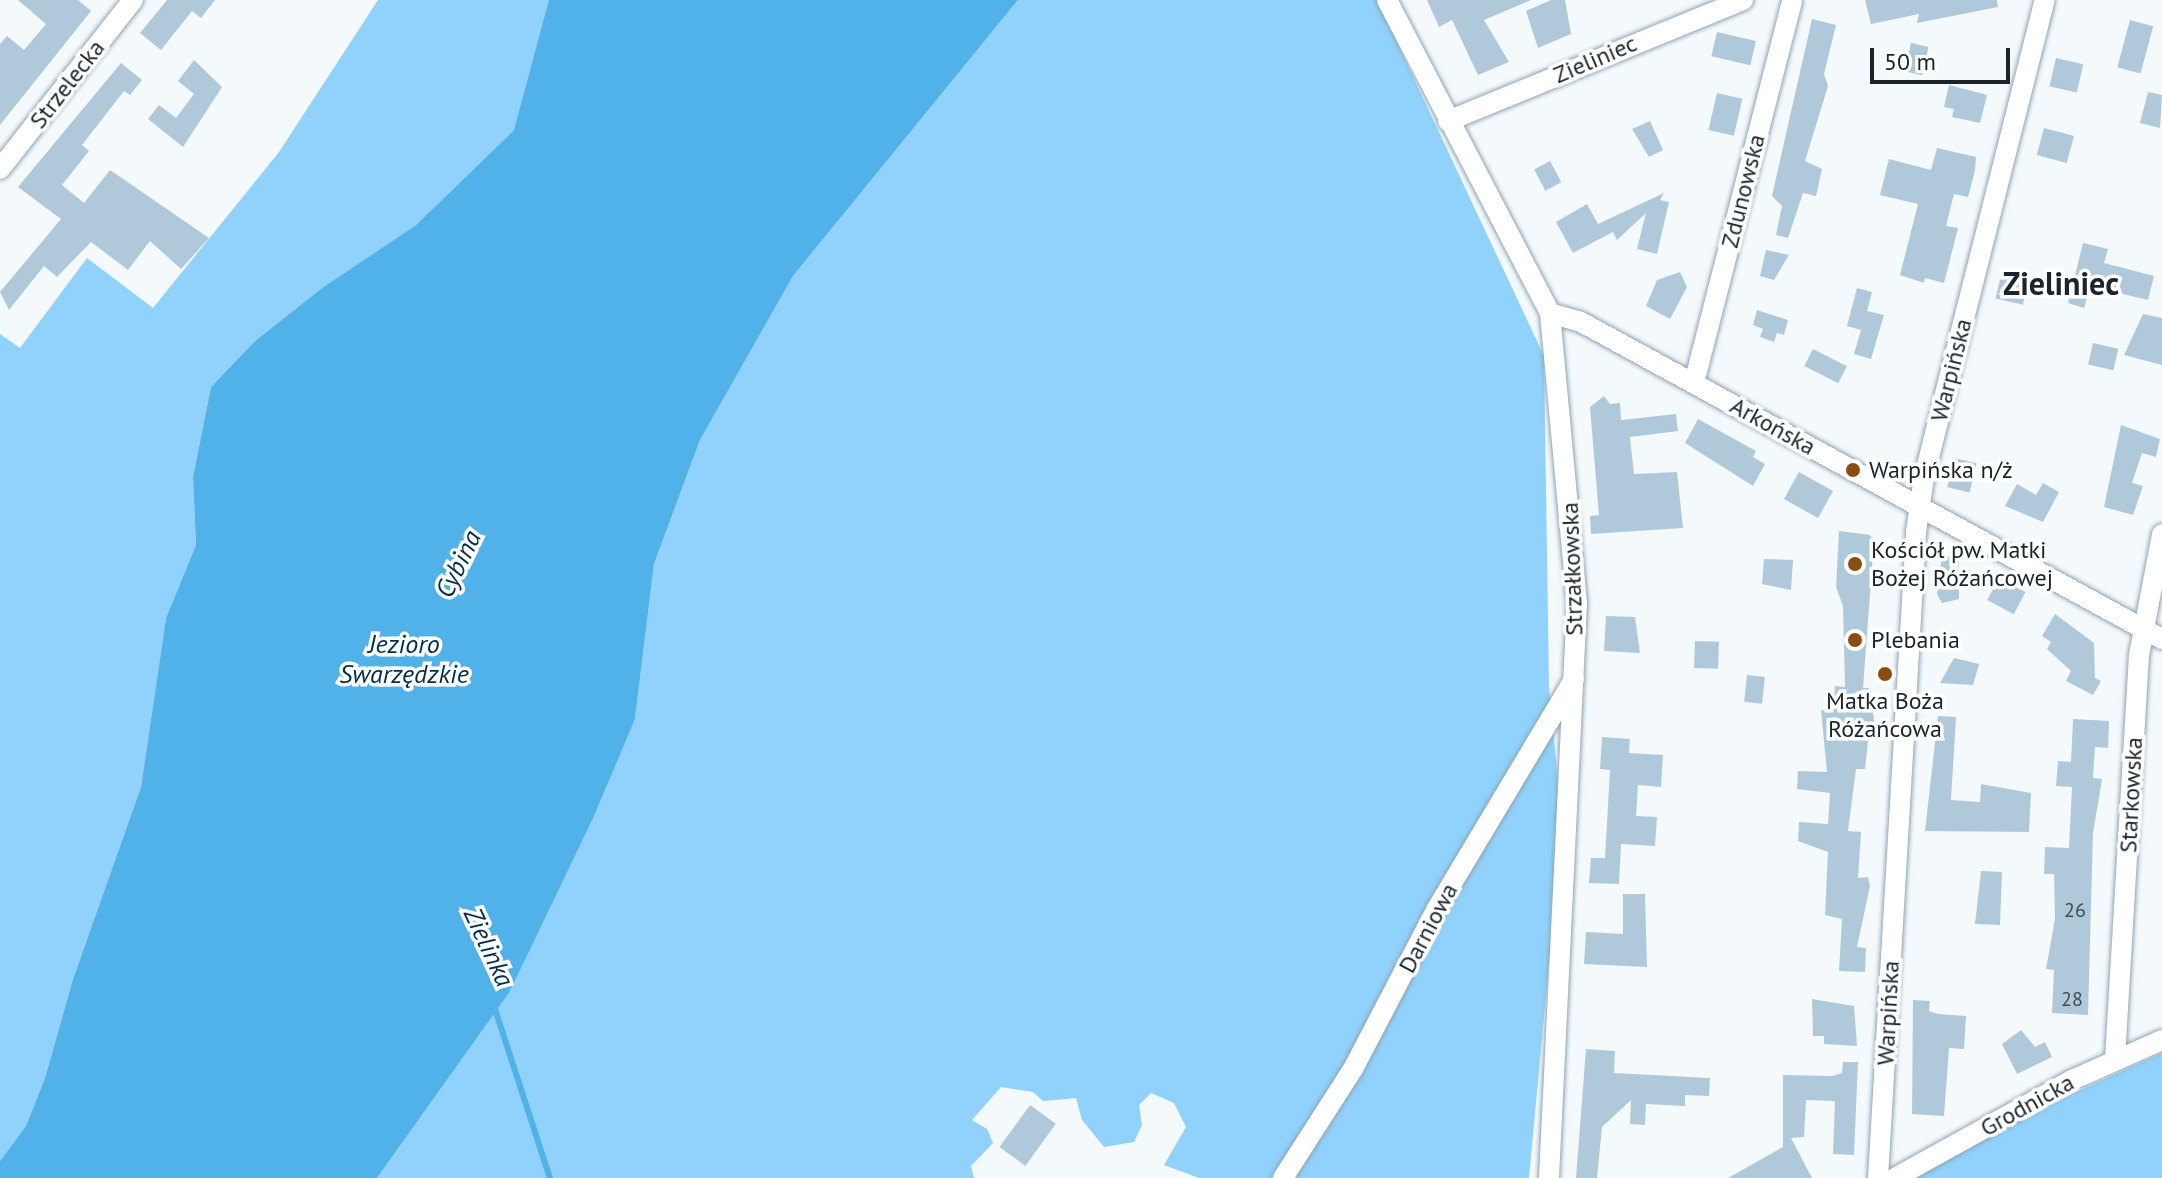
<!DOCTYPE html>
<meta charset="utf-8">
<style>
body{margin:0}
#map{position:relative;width:2162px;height:1178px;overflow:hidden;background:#f4f9fc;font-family:"PT Sans",sans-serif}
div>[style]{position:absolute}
.green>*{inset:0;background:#90d2fc}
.water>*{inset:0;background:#51b1e9}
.stream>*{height:6px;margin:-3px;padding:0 3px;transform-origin:3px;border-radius:3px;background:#51b1e9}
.building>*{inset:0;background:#b0c9da;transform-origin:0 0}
.roads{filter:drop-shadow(0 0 2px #8da5b5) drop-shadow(0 0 2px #8da5b5)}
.minor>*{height:20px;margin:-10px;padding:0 10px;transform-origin:10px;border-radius:10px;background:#fff}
.dots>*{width:22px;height:22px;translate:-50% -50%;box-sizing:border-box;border:4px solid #fff;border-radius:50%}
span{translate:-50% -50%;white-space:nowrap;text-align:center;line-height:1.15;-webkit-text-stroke:7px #fff;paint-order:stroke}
.number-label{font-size:20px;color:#404d57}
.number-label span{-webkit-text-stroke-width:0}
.street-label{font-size:24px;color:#1b242b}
.poi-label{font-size:24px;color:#1b242b}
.left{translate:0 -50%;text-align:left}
.water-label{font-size:26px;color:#022e44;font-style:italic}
.district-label{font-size:32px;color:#1b242b;font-weight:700}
.scale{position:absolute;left:1870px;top:48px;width:140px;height:36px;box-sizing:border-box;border:4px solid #1b242b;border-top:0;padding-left:10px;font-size:24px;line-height:28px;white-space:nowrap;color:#1b242b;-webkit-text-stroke:6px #fff;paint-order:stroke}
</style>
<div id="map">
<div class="green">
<div style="clip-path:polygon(378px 0,549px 0,548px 20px,514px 130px,416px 225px,322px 288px,255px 341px,211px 387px,193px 477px,196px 545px,166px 618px,141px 787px,73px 979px,45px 1078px,26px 1126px,0 1161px,0 334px,20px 348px,87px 258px,153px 308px,279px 152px)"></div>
<div style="clip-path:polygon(1018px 0,1377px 0,1544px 356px,1549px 687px,1562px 823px,1529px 1178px,1199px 1178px,1164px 1165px,1186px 1127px,1174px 1103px,1151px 1093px,1139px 1105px,1142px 1125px,1134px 1142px,1104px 1147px,1082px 1120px,1076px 1098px,1043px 1101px,1033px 1092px,1001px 1087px,972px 1120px,987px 1129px,993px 1143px,971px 1166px,974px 1178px,377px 1178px,509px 993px,635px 719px,654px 564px,700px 440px,793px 276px)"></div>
<div style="clip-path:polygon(2162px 1053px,2162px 1178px,1907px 1178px,1990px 1131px)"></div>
</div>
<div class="water">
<div style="clip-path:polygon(549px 0,1018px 0,793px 276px,700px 440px,654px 564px,635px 719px,593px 818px,509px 993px,377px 1178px,0 1178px,0 1161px,26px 1126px,45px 1078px,73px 979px,141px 787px,166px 618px,196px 545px,193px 477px,211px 387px,255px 341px,322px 288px,416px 225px,514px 130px)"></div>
</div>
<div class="stream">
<div style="left:493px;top:1003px;width:184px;rotate:72deg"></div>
</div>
<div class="building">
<div style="clip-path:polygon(18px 0,78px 0,91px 11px,0 125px,0 44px,7px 36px,24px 50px,46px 24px)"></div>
<div style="clip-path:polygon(167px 0,215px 0,201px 18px,192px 11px,161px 50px,140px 33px)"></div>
<div style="clip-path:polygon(1427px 0,1531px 0,1484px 20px,1509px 62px,1478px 75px,1452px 20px,1439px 27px)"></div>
<div style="clip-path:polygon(1551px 0,1565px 0,1571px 34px,1538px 48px,1526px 11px)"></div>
<div style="clip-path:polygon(1865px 0,1997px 0,1998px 7px,1917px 23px,1919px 14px,1871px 24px)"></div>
<div style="clip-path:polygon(1812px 19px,1836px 25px,1824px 74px,1828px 86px,1805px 161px,1822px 169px,1816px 196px,1803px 193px,1788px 238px,1776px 235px,1782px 206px,1772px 196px)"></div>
<div style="left:2130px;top:20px;width:24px;height:49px;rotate:15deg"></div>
<div style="left:1717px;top:32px;width:40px;height:25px;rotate:13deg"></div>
<div style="left:1911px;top:43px;width:18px;height:29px;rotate:13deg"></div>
<div style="left:2056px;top:58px;width:28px;height:29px;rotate:13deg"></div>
<div style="clip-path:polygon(194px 60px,222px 87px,183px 147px,148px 119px,159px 105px,176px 118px,194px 94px,178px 81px)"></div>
<div style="clip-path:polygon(121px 63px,142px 80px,130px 95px,124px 91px,82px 145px,89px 151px,62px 185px,84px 203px,110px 170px,209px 238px,181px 269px,150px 241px,128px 270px,91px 242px,57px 277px,44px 266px,9px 310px,0 292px,61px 219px,18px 187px)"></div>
<div style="clip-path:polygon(1949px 85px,1987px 95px,1980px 123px,1952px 117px,1954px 109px,1944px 107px)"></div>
<div style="clip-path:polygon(2148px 92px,2162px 95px,2160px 128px,2140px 123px)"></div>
<div style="left:1717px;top:93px;width:26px;height:38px;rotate:13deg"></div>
<div style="clip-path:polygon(1650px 121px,1663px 150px,1649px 157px,1632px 129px)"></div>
<div style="left:2044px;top:128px;width:31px;height:28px;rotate:15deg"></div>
<div style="clip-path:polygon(1937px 148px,1976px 157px,1975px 170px,1968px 197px,1954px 194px,1946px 226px,1958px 228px,1944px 283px,1925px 278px,1924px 283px,1900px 275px,1918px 204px,1880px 195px,1889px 159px,1931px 170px)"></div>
<div style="left:1550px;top:161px;width:24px;height:18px;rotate:62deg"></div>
<div style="clip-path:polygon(1664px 193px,1660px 200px,1669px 202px,1657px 254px,1637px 249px,1646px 213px,1617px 240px,1613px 232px,1573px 253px,1556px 222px,1587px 204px,1598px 224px)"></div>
<div style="clip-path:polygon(2083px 243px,2108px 249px,2104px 263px,2154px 276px,2148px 300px,2090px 286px,2084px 308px,2068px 303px)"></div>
<div style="clip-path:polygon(1766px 250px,1789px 255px,1774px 280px,1760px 276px)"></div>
<div style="clip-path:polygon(1680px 272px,1687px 287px,1670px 319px,1646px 306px,1657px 280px)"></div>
<div style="left:2001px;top:275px;width:28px;height:24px;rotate:13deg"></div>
<div style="clip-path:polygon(1857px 288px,1872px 292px,1867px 311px,1884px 315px,1871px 359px,1854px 354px,1861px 330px,1847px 326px)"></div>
<div style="clip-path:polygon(1757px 310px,1788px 320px,1784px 335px,1777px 333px,1774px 342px,1760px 337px,1763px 329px,1753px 325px)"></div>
<div style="clip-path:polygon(2143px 314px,2162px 318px,2162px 365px,2124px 355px)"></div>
<div style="left:2093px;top:343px;width:26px;height:22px;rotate:13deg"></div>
<div style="left:1813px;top:349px;width:38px;height:19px;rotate:27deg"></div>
<div style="clip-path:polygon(1604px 396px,1610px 404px,1620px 403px,1621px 420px,1676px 414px,1678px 431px,1630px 437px,1634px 474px,1677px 472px,1683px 528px,1591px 534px,1590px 516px,1599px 515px,1590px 407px)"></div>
<div style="clip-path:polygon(1698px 419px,1756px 451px,1753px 457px,1765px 464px,1753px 486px,1685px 443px)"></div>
<div style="clip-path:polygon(2121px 425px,2160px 439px,2156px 457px,2142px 453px,2132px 483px,2143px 486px,2133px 515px,2104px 507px)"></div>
<div style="left:1954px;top:458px;width:23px;height:30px;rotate:13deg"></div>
<div style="left:1799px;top:472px;width:39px;height:31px;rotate:29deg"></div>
<div style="clip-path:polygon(2043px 483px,2059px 492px,2043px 522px,2005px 506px,2017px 484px,2036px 495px)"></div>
<div style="clip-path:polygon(1839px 531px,1870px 535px,1874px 541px,1863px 688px,1869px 688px,1876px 731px,1869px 730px,1865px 769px,1856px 769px,1848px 831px,1861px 832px,1858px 878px,1868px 877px,1870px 886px,1857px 947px,1866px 948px,1865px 972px,1839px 971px,1842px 919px,1825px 915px,1828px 852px,1798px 841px,1799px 822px,1828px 824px,1830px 793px,1797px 789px,1798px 771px,1827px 772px,1821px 710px,1833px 711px,1835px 686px,1845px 687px,1843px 606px,1836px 587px)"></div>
<div style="clip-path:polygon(1942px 556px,1959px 557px,1959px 599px,1942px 603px,1937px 594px)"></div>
<div style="clip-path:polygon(1764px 559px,1793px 560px,1791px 590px,1762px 584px)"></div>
<div style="left:1999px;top:578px;width:30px;height:25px;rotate:28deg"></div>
<div style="clip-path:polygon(2055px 614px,2094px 643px,2095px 678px,2101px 681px,2093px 695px,2066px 681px,2071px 671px,2047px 649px,2051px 642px,2042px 636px)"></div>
<div style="clip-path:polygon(1606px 616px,1635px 617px,1640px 653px,1604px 651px)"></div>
<div style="left:1695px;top:641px;width:24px;height:27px;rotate:2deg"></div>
<div style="clip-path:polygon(1954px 658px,1979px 664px,1973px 685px,1940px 683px)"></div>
<div style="left:1747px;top:675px;width:18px;height:27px;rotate:6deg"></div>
<div style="clip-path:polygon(1938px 716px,1956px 717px,1951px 800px,1980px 802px,1981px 784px,2031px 793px,2029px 832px,1925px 831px)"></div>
<div style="clip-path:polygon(2073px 719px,2109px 721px,2108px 748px,2095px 747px,2093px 778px,2102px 779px,2093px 833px,2088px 1015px,2052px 1013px,2054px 970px,2046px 969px,2055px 919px,2054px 874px,2044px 874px,2045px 847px,2069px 848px,2072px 787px,2056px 786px,2058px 761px,2071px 762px)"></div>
<div style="clip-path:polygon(1602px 737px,1630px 739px,1629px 753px,1663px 755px,1661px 787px,1638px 785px,1636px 816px,1657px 817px,1655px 846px,1621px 844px,1619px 884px,1589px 883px,1591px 858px,1605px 858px,1610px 770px,1600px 769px)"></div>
<div style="clip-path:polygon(1981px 871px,2002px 872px,2000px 925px,1975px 924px)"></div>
<div style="clip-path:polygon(1623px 894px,1645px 894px,1647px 967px,1584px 964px,1586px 932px,1623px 934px)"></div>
<div style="clip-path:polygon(1812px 999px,1854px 1006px,1857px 1046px,1824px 1044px,1824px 1036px,1813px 1036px)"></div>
<div style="clip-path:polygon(1913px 1000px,1930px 1001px,1929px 1011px,1938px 1014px,1966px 1016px,1964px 1049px,1949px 1048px,1944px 1116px,1912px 1114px)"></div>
<div style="clip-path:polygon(2021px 1030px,2035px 1047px,2045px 1042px,2052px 1057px,2017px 1074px,2002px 1044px)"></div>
<div style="clip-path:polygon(1586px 1049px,1615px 1051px,1614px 1073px,1710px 1078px,1709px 1096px,1685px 1095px,1685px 1106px,1646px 1104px,1645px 1125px,1630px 1124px,1631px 1100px,1602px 1127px,1597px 1178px,1576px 1178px)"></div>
<div style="clip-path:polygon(1843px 1062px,1858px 1062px,1854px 1155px,1833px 1154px,1835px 1101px,1806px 1100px,1804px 1137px,1791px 1138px,1812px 1178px,1728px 1178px,1783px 1147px,1783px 1075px,1832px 1076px,1842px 1073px)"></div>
<div style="left:1030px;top:1105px;width:32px;height:52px;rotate:36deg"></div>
</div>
<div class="roads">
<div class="minor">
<div style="left:1387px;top:0;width:353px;rotate:62.5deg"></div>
<div style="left:1550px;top:313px;width:291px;rotate:84.7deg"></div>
<div style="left:1577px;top:603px;width:576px;rotate:92.79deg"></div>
<div style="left:1448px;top:121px;width:319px;rotate:-22.3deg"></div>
<div style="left:0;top:169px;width:215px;rotate:-51.8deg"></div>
<div style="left:1550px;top:313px;width:32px;rotate:16deg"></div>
<div style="left:1581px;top:322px;width:662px;rotate:28.62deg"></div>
<div style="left:1694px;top:383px;width:395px;rotate:-75.6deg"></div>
<div style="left:2115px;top:1059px;width:405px;rotate:-86.6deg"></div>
<div style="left:2139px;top:655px;width:123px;rotate:-79.2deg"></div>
<div style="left:1283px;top:1178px;width:130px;rotate:-57.3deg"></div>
<div style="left:1353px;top:1069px;width:179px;rotate:-62.4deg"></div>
<div style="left:1436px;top:910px;width:269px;rotate:-59.1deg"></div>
<div style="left:1878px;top:1178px;width:647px;rotate:-86.63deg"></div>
<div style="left:1916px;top:532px;width:56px;rotate:-81.7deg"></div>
<div style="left:1924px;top:477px;width:492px;rotate:-75.8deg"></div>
<div style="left:1895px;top:1178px;width:202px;rotate:-29deg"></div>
<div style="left:2072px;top:1080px;width:98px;rotate:-24deg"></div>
</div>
</div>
<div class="dots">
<div style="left:1853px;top:470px;background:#8b4c11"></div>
<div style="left:1855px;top:564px;background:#8b4c11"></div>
<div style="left:1855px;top:640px;background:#8b4c11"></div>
<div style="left:1885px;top:674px;background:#8b4c11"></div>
</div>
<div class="number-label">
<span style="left:2075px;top:910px">26</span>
<span style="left:2072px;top:999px">28</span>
</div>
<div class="street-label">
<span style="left:1595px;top:59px;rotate:-23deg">Zieliniec</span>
<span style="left:67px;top:84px;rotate:-52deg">Strzelecka</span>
<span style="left:1743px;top:191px;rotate:-76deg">Zdunowska</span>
<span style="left:1951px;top:370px;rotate:-76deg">Warpińska</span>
<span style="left:1773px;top:426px;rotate:29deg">Arkońska</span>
<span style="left:1572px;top:569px;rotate:-92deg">Strzałkowska</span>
<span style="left:2131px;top:795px;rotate:-87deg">Starkowska</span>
<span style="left:1428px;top:928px;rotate:-62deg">Darniowa</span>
<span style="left:1888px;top:1013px;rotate:-87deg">Warpińska</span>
<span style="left:2027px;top:1105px;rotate:-29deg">Grodnicka</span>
</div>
<div class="poi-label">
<span class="left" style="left:1869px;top:470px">Warpińska n/ż</span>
<span class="left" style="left:1871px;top:564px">Kościół pw. Matki<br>Bożej Różańcowej</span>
<span class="left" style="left:1871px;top:640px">Plebania</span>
<span style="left:1885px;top:715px">Matka Boża<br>Różańcowa</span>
</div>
<div class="water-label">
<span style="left:458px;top:564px;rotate:-64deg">Cybina</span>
<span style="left:404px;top:659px">Jezioro<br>Swarzędzkie</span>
<span style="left:489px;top:947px;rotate:65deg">Zielinka</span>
</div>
<div class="district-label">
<span style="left:2061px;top:283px">Zieliniec</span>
</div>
<div class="scale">50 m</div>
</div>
